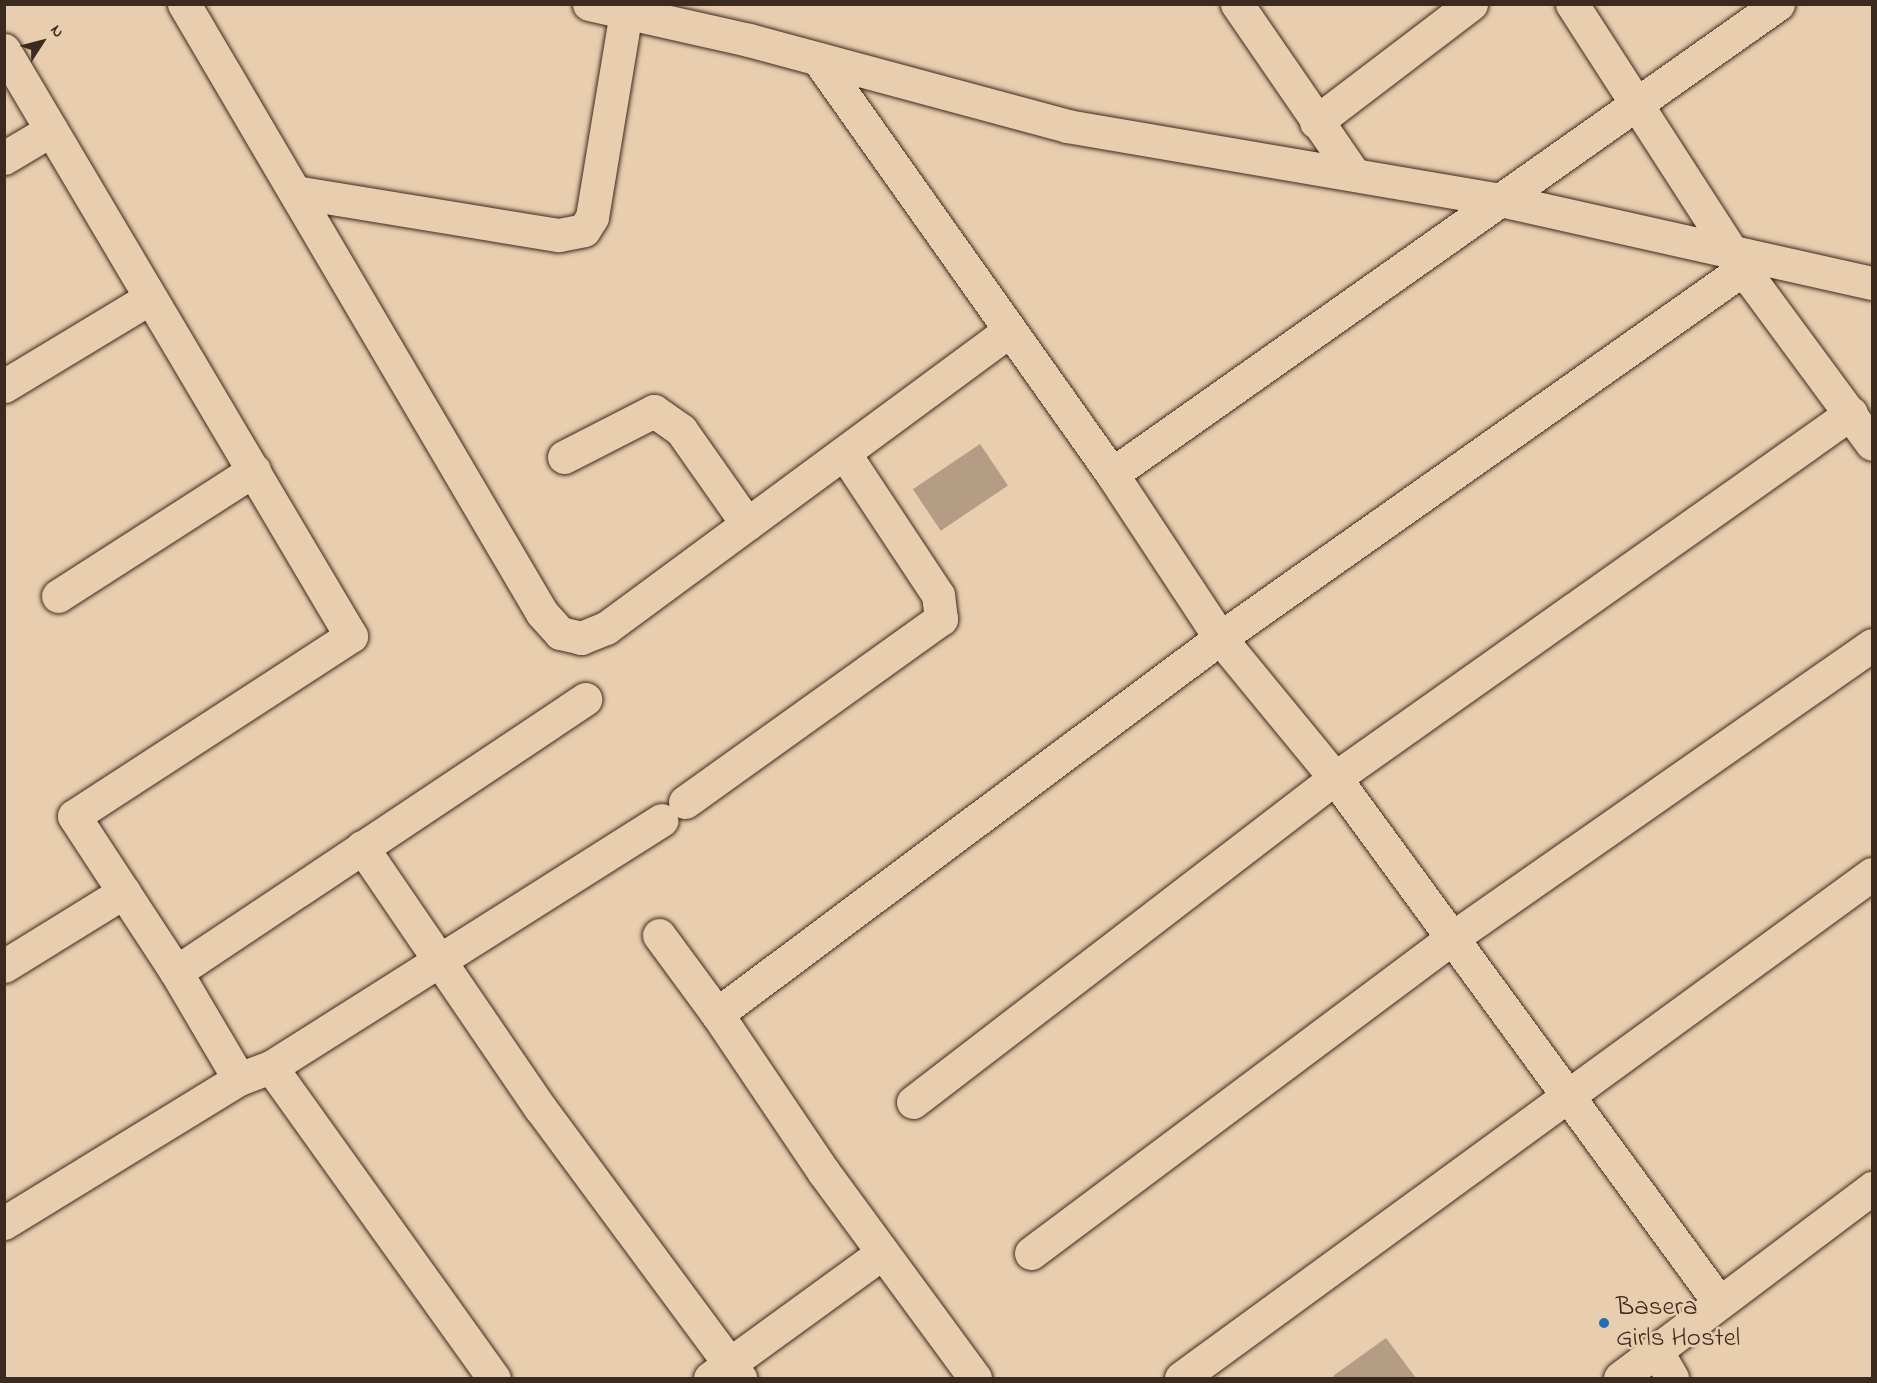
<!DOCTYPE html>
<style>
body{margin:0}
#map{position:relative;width:1877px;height:1383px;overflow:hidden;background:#e8cdaf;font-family:"Indie Flower",sans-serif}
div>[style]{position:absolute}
.building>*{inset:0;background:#b49d84;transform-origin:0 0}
.roads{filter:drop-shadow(0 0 2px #3b2a1e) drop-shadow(0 0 2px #3b2a1e)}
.minor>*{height:33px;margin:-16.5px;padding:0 16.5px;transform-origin:16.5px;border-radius:16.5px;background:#e8cdaf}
.major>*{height:33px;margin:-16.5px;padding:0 16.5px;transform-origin:16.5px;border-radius:16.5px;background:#e8cdaf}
.dots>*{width:16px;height:16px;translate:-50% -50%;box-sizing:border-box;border:3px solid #e8cdaf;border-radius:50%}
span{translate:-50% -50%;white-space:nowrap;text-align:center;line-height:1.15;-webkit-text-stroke:5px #e8cdaf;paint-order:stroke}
.poi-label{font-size:27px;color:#3b2a1e}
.left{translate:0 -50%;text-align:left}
.frame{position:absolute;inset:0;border:6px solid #3b2a1e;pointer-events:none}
.north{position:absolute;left:12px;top:12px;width:60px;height:60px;-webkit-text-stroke:4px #e8cdaf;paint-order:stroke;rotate:54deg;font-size:16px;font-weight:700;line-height:24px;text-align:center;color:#3b2a1e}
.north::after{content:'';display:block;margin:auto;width:21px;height:27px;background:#3b2a1e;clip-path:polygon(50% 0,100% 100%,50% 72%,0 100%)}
</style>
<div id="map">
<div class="building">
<div style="left:980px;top:444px;width:50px;height:81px;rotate:56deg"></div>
<div style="clip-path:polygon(1386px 1338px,1416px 1378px,1334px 1378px,1333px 1376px)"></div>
</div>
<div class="roads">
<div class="minor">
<div style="left:184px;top:4px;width:706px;rotate:59.55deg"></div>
<div style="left:542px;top:613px;width:27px;rotate:48deg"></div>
<div style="left:560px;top:633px;width:22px;rotate:13deg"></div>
<div style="left:581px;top:638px;width:27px;rotate:-22deg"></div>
<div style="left:606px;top:628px;width:499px;rotate:-36.4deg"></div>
<div style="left:589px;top:4px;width:164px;rotate:12.7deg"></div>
<div style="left:749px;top:40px;width:329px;rotate:15.1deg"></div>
<div style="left:1067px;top:126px;width:435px;rotate:9.7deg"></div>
<div style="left:1496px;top:199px;width:385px;rotate:12.6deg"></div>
<div style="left:1237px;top:4px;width:206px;rotate:55.5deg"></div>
<div style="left:1572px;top:4px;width:315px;rotate:57.2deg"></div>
<div style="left:1743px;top:269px;width:217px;rotate:53.6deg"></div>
<div style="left:4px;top:50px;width:681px;rotate:59.37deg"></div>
<div style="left:351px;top:636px;width:330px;rotate:147deg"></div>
<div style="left:74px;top:816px;width:186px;rotate:56.8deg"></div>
<div style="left:176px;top:972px;width:492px;rotate:-33.7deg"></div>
<div style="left:818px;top:59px;width:509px;rotate:54.68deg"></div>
<div style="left:1112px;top:474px;width:196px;rotate:56.6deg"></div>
<div style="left:1220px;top:638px;width:181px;rotate:50.6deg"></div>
<div style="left:1335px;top:778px;width:648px;rotate:53.78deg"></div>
<div style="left:1316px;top:122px;width:195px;rotate:-37.3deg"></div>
<div style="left:4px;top:158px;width:55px;rotate:-30.8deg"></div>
<div style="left:295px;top:192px;width:267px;rotate:9.3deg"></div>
<div style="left:559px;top:235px;width:25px;rotate:-11deg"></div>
<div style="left:584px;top:230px;width:15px;rotate:-58deg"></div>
<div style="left:592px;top:217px;width:209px;rotate:-80.6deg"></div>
<div style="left:4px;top:386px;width:170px;rotate:-31.1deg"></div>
<div style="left:564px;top:457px;width:101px;rotate:-27.1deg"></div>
<div style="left:654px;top:411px;width:33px;rotate:35deg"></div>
<div style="left:681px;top:430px;width:115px;rotate:54.9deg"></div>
<div style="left:1112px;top:474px;width:815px;rotate:-35.21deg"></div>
<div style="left:58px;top:596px;width:233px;rotate:-32.7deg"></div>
<div style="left:685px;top:802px;width:315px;rotate:-35.6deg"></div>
<div style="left:941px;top:619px;width:24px;rotate:-97deg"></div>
<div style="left:938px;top:595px;width:170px;rotate:-123.5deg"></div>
<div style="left:362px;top:847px;width:317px;rotate:55.7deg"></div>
<div style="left:541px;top:1109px;width:335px;rotate:53.5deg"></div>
<div style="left:659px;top:935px;width:98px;rotate:53.7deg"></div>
<div style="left:4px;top:966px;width:141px;rotate:-31.7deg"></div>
<div style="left:176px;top:972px;width:124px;rotate:59.5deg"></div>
<div style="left:271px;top:1067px;width:383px;rotate:54.4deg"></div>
<div style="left:913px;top:1102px;width:532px;rotate:-37.52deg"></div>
<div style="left:1335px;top:778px;width:632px;rotate:-35.27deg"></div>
<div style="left:4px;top:1223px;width:276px;rotate:-31.5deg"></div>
<div style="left:239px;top:1079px;width:34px;rotate:-21deg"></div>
<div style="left:271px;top:1067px;width:462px;rotate:-32.3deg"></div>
<div style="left:1031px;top:1253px;width:526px;rotate:-36.8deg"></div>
<div style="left:1452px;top:938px;width:512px;rotate:-34.9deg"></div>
<div style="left:1656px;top:1350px;width:32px;rotate:60deg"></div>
<div style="left:710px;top:1378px;width:213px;rotate:-36deg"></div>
<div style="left:975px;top:1378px;width:257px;rotate:-126.3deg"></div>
<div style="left:823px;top:1171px;width:189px;rotate:-124deg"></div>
<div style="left:717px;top:1014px;width:628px;rotate:-36.78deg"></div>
<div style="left:1220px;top:638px;width:640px;rotate:-35.2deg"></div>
<div style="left:1181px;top:1378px;width:855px;rotate:-36.11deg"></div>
</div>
<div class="major">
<div style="left:1620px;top:1378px;width:316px;rotate:-37deg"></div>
</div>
</div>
<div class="dots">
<div style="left:1604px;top:1323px;background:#1f6fb2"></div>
</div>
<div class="poi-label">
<span class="left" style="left:1616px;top:1323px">Basera<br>Girls Hostel</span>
</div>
<div class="frame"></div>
<div class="north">N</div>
</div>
